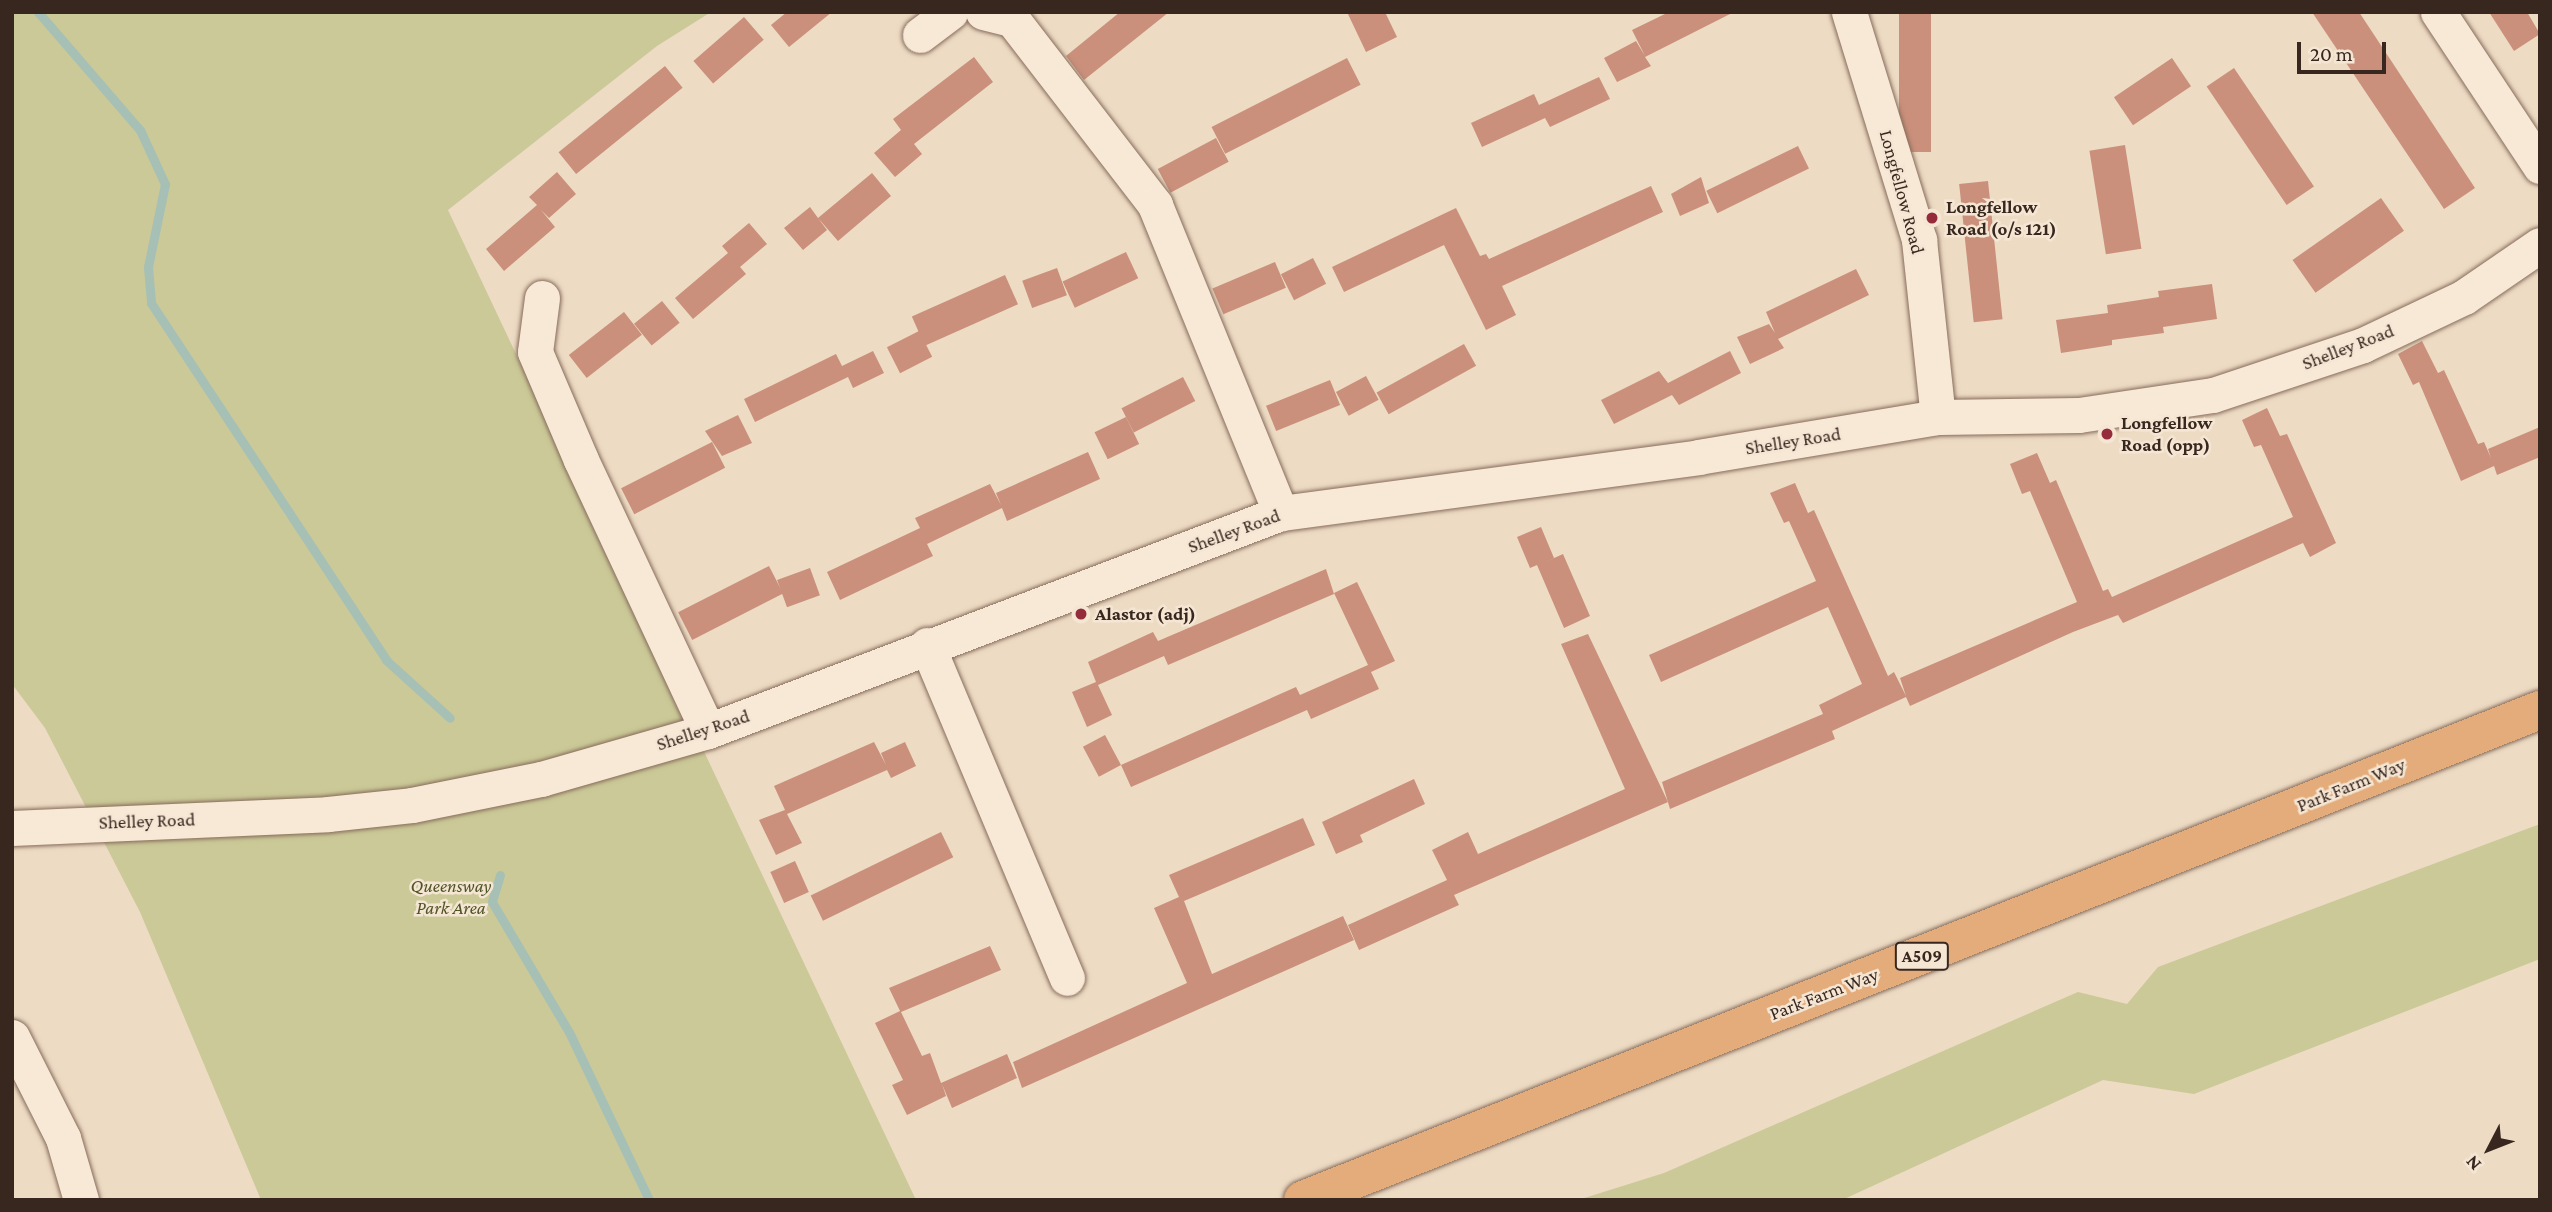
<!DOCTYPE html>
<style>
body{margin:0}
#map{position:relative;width:2552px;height:1212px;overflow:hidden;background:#eddbc4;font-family:"Crimson Pro",serif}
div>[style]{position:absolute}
.green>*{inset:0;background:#cbc998}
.stream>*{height:9px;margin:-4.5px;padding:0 4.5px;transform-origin:4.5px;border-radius:4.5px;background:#a6c0b5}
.building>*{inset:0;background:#ca907b;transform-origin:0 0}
.roads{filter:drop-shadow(0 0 2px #876c5b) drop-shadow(0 0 2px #876c5b)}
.minor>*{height:35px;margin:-17.5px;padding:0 17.5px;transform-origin:17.5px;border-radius:17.5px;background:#f8e9d7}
.trunk>*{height:38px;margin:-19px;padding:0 19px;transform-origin:19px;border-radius:19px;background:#e4ac7a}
.dots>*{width:19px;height:19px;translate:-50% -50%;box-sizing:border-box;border:4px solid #f5e6d4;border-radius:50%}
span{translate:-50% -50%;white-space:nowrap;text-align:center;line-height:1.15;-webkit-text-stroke:5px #f5e6d4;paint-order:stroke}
.shield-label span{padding:2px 5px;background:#f5e6d4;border:2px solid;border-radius:5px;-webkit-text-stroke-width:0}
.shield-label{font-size:18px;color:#38271f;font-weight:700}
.street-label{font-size:19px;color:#38271f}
.poi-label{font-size:19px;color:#38271f;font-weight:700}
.left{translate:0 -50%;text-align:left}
.park-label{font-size:19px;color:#4f5426;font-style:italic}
.frame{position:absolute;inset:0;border:14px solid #38271f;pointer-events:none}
.north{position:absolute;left:2454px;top:1114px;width:70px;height:70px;-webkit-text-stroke:5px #f5e6d4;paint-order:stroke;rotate:228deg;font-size:19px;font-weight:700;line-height:28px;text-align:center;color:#38271f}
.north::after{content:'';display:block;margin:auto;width:24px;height:32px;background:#38271f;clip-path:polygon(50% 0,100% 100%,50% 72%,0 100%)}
.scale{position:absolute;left:2297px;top:42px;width:89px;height:32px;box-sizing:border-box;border:4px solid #38271f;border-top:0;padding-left:9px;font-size:21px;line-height:24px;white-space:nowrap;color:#38271f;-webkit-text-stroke:5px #f5e6d4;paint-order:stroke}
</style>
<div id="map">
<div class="green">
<div style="clip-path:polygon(12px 12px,711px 12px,657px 46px,448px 210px,916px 1200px,261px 1200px,140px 912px,45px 728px,12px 684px)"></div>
<div style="clip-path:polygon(2540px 824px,2540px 959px,2194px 1094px,2103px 1080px,1842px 1200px,1578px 1200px,1664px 1173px,2078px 992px,2127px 1004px,2158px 967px)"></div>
</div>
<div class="stream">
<div style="left:38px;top:12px;width:156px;rotate:49.2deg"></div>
<div style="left:140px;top:130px;width:60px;rotate:65.2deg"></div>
<div style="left:165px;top:184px;width:85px;rotate:101.6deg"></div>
<div style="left:148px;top:267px;width:36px;rotate:85deg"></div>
<div style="left:151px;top:303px;width:427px;rotate:56.6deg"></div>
<div style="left:386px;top:660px;width:86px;rotate:42.2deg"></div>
<div style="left:500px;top:875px;width:28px;rotate:107deg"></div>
<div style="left:492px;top:902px;width:151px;rotate:59.4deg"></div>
<div style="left:569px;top:1032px;width:186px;rotate:64.5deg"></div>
</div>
<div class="building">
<div style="clip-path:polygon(787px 12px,832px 12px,789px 47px,771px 25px)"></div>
<div style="clip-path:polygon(1120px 12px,1169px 12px,1084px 80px,1066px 56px)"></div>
<div style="clip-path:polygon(1347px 12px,1385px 12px,1397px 37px,1366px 52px)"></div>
<div style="clip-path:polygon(1669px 12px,1734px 12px,1645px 57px,1651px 66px,1617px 82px,1604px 58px,1636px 41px,1645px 56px,1632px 30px)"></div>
<div style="left:1899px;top:12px;width:32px;height:140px"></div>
<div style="clip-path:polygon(2312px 12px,2359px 12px,2475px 188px,2444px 209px)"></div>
<div style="clip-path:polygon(2489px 12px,2527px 12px,2540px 34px,2514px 51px)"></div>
<div style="left:744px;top:17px;width:30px;height:67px;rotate:49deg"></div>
<div style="clip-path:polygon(974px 57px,993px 82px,914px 144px,922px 154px,895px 177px,874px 153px,901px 130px,893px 119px)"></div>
<div style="left:1347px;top:58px;width:30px;height:152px;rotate:63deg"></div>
<div style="left:2172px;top:58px;width:34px;height:70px;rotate:56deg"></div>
<div style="left:665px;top:66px;width:28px;height:137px;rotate:51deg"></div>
<div style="left:2234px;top:68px;width:143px;height:33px;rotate:56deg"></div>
<div style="clip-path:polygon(1599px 77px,1610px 99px,1550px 127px,1545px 118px,1482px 147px,1471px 123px,1534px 94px,1539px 105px)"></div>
<div style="left:1216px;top:138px;width:27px;height:66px;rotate:62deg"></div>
<div style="left:2125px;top:145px;width:105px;height:36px;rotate:81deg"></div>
<div style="left:1798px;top:146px;width:25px;height:102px;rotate:64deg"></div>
<div style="clip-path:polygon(557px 172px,576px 194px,549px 218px,541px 210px,555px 227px,504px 271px,486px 249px,537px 205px,529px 197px)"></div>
<div style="clip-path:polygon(872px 173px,891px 196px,838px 241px,818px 218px,827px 230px,803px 250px,784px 228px,810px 207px,818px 218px)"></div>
<div style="clip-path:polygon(1701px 177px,1709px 203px,1680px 216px,1671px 194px)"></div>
<div style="left:1988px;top:181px;width:139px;height:29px;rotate:84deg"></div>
<div style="clip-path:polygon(1651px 186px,1663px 212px,1502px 286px,1516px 315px,1486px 330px,1444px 245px,1344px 292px,1332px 267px,1456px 208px,1480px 256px,1486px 254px,1489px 259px)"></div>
<div style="left:2381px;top:198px;width:40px;height:108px;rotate:55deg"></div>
<div style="clip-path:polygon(749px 223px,767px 244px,740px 267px,734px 260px,746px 274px,693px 319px,675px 298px,728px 253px,722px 246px)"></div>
<div style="left:1126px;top:252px;width:29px;height:70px;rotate:65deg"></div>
<div style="left:1313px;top:258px;width:29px;height:36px;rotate:63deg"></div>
<div style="left:1275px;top:262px;width:28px;height:68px;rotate:67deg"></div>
<div style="left:1057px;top:268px;width:29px;height:37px;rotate:70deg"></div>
<div style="clip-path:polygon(1856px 269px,1869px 295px,1778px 339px,1784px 348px,1750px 364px,1737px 337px,1769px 324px,1775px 333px,1766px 312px)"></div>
<div style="left:1005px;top:275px;width:32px;height:102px;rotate:66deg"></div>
<div style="clip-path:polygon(2212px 284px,2217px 319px,2163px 327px,2164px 333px,2112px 340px,2112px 345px,2061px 353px,2056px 320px,2108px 313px,2107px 305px,2159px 297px,2158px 291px)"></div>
<div style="left:662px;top:301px;width:28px;height:36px;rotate:51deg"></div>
<div style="left:624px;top:312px;width:29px;height:70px;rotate:52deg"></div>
<div style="left:919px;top:331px;width:29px;height:36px;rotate:63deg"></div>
<div style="clip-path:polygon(2422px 341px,2438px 373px,2444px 370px,2478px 444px,2484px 442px,2491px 458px,2488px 449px,2540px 427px,2540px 457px,2497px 475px,2494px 466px,2461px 481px,2419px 382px,2413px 385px,2398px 354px)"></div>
<div style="left:1464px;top:344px;width:25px;height:100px;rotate:61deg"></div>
<div style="clip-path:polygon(873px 351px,884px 373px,853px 388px,848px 377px,755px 422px,744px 399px,836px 354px,846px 374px,842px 366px)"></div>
<div style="clip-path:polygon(1730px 351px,1741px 373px,1679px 405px,1672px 395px,1614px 424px,1601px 400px,1659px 371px,1668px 383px)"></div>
<div style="left:1366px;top:376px;width:27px;height:34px;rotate:62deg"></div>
<div style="left:1183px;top:377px;width:27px;height:69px;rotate:63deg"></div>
<div style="left:1330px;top:380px;width:27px;height:69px;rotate:68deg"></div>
<div style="clip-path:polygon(2267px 408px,2280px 436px,2287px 434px,2336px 543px,2310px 557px,2303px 543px,2123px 623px,2118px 615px,2073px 632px,1910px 706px,1906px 697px,1832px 731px,1835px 739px,1670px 809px,1662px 782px,1823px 714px,1819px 705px,1862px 684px,1828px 607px,1661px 682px,1649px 655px,1816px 581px,1789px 521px,1784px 523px,1770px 493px,1795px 483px,1808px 513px,1814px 510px,1888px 676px,1894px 672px,1906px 696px,1900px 678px,2077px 602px,2030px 491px,2022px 494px,2010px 464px,2037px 453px,2050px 483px,2056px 480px,2103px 591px,2108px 589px,2112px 597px,2293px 517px,2261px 445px,2254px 447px,2242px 420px)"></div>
<div style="clip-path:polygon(738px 415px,752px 443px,722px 456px,705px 431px)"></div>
<div style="left:1126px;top:417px;width:30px;height:35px;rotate:64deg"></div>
<div style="left:712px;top:442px;width:29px;height:102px;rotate:63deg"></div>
<div style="clip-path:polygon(1088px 452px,1100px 479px,1007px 521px,1002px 508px,958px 529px,927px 544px,933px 556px,840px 600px,827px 572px,920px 528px,915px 518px,990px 484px,1001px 505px,996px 493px)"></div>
<div style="clip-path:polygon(1541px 527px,1554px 558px,1541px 564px,1563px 554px,1590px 616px,1564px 628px,1537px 565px,1530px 568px,1517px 537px)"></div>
<div style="left:769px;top:566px;width:31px;height:102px;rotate:63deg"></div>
<div style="left:810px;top:568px;width:29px;height:35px;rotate:70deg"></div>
<div style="clip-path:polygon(1326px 569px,1334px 594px,1168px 665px,1164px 656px,1098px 685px,1112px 715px,1087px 727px,1072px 692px,1096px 682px,1088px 662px,1153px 632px,1158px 641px)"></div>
<div style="clip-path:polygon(1357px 582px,1395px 661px,1371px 672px,1379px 689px,1311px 719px,1307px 710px,1131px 787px,1121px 765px,1296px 687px,1300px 695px,1368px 665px,1334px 593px)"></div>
<div style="clip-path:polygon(1588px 634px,1668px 802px,1454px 895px,1459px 905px,1359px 950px,1348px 925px,1447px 880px,1432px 850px,1468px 832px,1478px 854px,1625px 789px,1561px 644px)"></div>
<div style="left:1105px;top:735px;width:34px;height:25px;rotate:62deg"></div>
<div style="clip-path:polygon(874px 742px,886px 765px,881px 753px,905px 742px,916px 766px,891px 778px,887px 770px,787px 814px,802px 843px,776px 855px,759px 820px,785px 810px,774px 786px)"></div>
<div style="clip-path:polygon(1414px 779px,1425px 804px,1360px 835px,1363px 842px,1336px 854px,1322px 822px)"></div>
<div style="clip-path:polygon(1303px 818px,1315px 845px,1184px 901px,1212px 974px,1343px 916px,1354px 940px,1022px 1088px,1013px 1062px,1187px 983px,1154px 908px,1179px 897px,1169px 875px)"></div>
<div style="left:941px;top:832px;width:28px;height:145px;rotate:64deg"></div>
<div style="left:795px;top:861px;width:34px;height:27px;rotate:66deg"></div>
<div style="clip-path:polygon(990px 946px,1001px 970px,901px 1012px,922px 1056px,930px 1053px,941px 1083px,1007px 1054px,1017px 1078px,952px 1108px,942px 1084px,946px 1096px,907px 1115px,892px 1085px,903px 1080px,875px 1023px,900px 1011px,889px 988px)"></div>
</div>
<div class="roads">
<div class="minor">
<div style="left:983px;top:12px;width:30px;rotate:14deg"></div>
<div style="left:1012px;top:19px;width:235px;rotate:52.4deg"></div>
<div style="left:1155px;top:205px;width:333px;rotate:67.8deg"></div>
<div style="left:1849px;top:12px;width:239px;rotate:72.9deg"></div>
<div style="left:1919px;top:240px;width:178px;rotate:83.9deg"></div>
<div style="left:2438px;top:12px;width:185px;rotate:56.5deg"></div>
<div style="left:920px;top:35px;width:38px;rotate:-37deg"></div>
<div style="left:542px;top:298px;width:54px;rotate:97.4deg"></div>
<div style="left:535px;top:352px;width:117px;rotate:66.9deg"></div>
<div style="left:581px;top:460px;width:299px;rotate:64.9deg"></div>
<div style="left:927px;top:645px;width:361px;rotate:67.2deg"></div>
<div style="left:12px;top:828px;width:316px;rotate:-2.5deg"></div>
<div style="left:328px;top:814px;width:84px;rotate:-6.1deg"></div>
<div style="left:412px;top:805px;width:132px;rotate:-11.4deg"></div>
<div style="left:541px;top:779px;width:174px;rotate:-16deg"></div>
<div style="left:708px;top:731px;width:613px;rotate:-20.83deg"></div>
<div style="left:1281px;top:513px;width:421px;rotate:-7.6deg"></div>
<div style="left:1698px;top:457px;width:243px;rotate:-9.5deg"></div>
<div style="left:1938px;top:417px;width:141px;rotate:-0.8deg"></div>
<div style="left:2079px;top:415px;width:135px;rotate:-8.5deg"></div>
<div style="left:2213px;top:395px;width:158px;rotate:-18.4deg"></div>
<div style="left:2363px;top:345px;width:112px;rotate:-25.4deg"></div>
<div style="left:2464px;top:297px;width:92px;rotate:-34.4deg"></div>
<div style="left:12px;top:1037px;width:113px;rotate:63.2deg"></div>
<div style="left:63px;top:1138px;width:65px;rotate:73.8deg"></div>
</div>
<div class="trunk">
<div style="left:1303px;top:1200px;width:1331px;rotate:-21.61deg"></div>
</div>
</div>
<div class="dots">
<div style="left:1932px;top:218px;background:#952c3c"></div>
<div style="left:2107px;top:434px;background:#952c3c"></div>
<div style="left:1081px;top:614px;background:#952c3c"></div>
</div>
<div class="shield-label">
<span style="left:1922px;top:956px">A509</span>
</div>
<div class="street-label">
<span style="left:1902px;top:192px;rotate:75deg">Longfellow Road</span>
<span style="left:2348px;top:347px;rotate:-21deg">Shelley Road</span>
<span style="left:1793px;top:441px;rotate:-9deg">Shelley Road</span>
<span style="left:1234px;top:531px;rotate:-20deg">Shelley Road</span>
<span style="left:703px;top:730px;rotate:-18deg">Shelley Road</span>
<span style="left:2351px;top:785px;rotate:-22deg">Park Farm Way</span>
<span style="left:147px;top:821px;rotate:-2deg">Shelley Road</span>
<span style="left:1824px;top:994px;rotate:-21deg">Park Farm Way</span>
</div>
<div class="poi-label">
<span class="left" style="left:1946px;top:218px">Longfellow<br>Road (o/s 121)</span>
<span class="left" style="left:2121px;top:434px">Longfellow<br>Road (opp)</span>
<span class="left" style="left:1095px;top:614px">Alastor (adj)</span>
</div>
<div class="park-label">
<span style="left:451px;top:897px">Queensway<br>Park Area</span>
</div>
<div class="frame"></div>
<div class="north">N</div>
<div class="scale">20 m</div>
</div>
